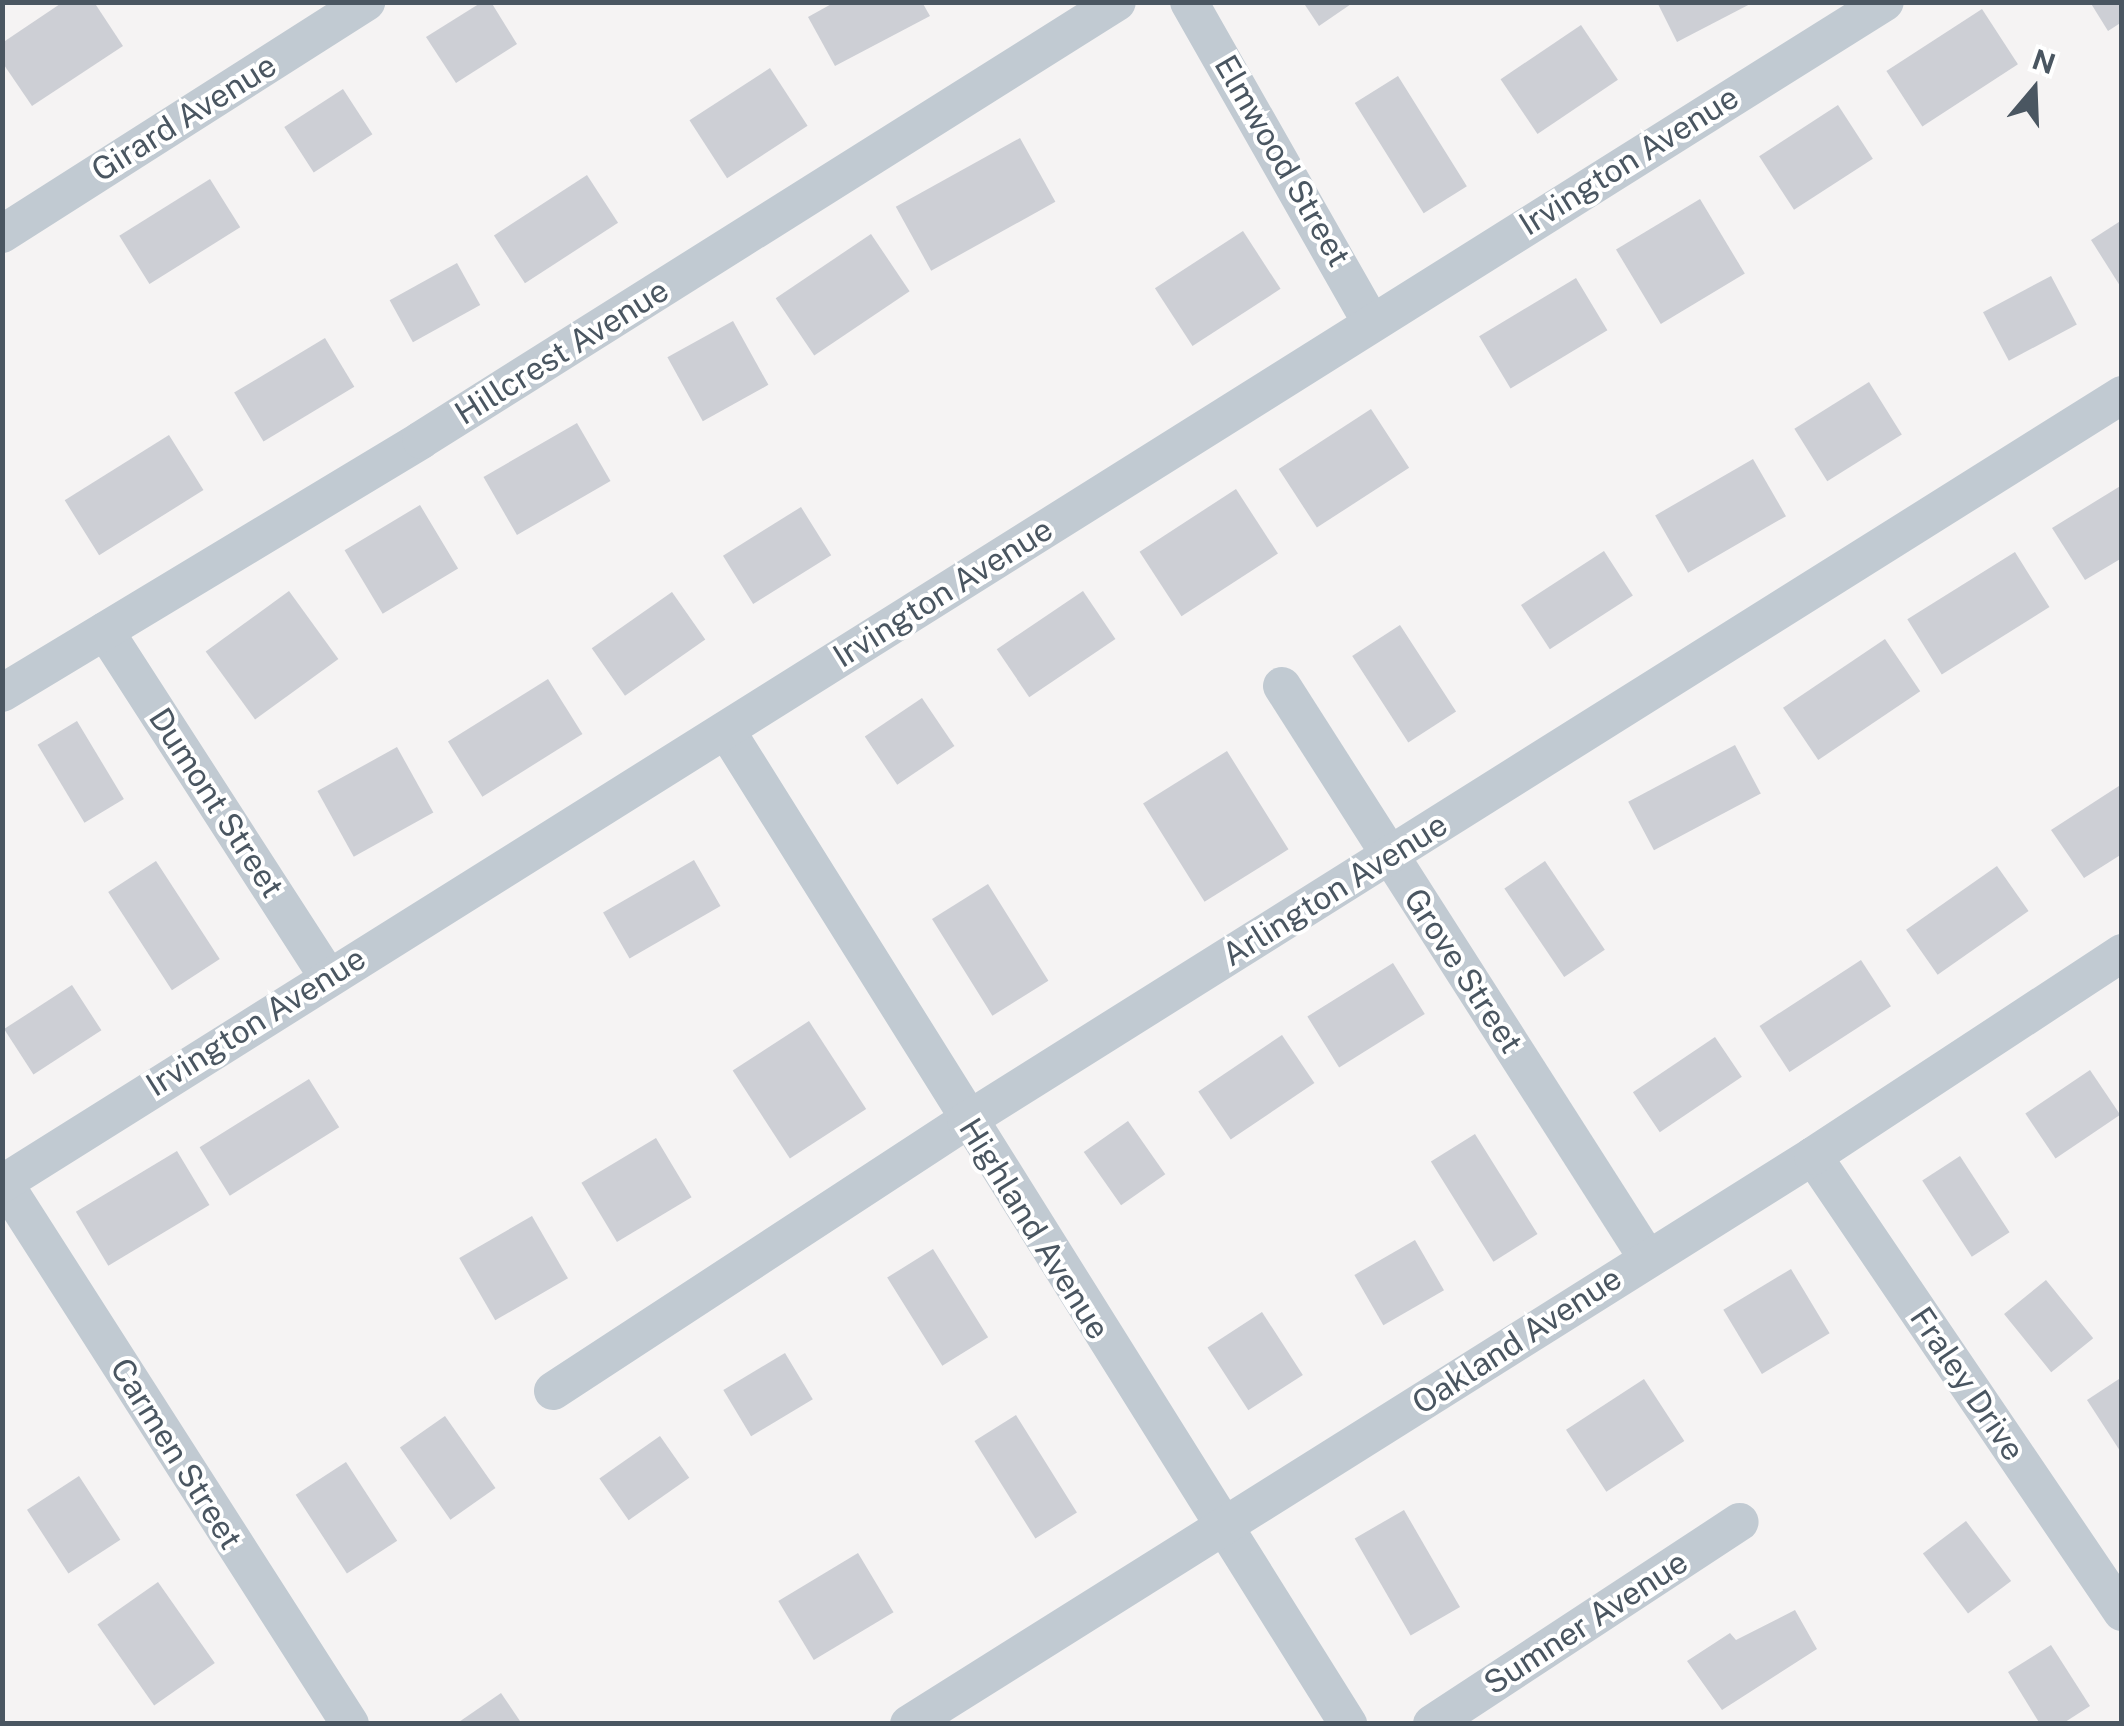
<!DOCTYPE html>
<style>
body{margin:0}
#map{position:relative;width:2124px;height:1726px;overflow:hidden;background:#f5f3f3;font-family:"Public Sans",sans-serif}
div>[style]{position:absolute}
.building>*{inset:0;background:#cdcfd5;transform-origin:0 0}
.minor>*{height:38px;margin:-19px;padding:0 19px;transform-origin:19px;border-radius:19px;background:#c1cad2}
span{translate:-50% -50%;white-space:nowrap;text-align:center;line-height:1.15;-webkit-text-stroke:8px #fff;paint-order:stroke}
.street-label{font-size:32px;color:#4a5661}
.frame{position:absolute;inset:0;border:5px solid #4a5661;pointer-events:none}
.north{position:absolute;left:1984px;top:40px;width:100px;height:100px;-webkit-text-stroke:8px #fff;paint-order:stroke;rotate:19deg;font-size:28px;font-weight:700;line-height:40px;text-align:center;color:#4a5661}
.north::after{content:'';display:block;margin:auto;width:35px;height:45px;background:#4a5661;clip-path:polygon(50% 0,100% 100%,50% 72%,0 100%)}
</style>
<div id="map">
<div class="building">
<div style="clip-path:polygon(63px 2px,94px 2px,123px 46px,32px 106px,2px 62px,2px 43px)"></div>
<div style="clip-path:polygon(482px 2px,491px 2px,517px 44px,456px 83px,426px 37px)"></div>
<div style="clip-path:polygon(835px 2px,922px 2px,930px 16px,835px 66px,808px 17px)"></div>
<div style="clip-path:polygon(1303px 2px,1354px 2px,1319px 26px)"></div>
<div style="clip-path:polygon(1657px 2px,1754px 2px,1677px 42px)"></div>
<div style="clip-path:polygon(2090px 2px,2122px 2px,2122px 22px,2108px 31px)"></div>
<div style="left:1982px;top:9px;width:66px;height:114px;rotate:57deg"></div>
<div style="left:1581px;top:25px;width:66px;height:97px;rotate:56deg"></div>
<div style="left:770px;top:68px;width:69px;height:96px;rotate:57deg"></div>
<div style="left:1398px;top:76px;width:130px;height:51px;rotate:58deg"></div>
<div style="left:343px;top:89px;width:54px;height:70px;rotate:57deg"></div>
<div style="left:1838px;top:105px;width:64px;height:94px;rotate:57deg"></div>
<div style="left:1020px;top:138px;width:73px;height:142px;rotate:61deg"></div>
<div style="left:587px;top:175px;width:57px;height:111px;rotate:57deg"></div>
<div style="left:210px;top:179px;width:57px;height:107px;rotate:58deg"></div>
<div style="left:1700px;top:199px;width:87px;height:98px;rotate:59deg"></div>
<div style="clip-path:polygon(2122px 220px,2122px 289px,2091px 240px)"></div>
<div style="left:1243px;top:231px;width:69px;height:105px;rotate:57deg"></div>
<div style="left:871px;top:234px;width:69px;height:115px;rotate:56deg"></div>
<div style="left:457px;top:263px;width:48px;height:77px;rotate:61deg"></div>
<div style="left:2051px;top:276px;width:55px;height:77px;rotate:62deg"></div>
<div style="left:1576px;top:278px;width:61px;height:113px;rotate:59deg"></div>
<div style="left:733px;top:321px;width:73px;height:75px;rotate:61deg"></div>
<div style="left:325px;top:338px;width:57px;height:106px;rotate:59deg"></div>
<div style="left:1869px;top:382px;width:62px;height:88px;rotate:58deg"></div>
<div style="left:1371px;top:409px;width:70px;height:110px;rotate:57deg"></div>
<div style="left:577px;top:423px;width:67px;height:108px;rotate:60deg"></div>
<div style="left:169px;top:435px;width:65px;height:123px;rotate:58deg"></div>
<div style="left:1753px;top:459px;width:66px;height:113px;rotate:60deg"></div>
<div style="clip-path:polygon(2122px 485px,2122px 558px,2085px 580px,2052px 528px)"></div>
<div style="left:1236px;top:489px;width:77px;height:115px;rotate:57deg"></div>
<div style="left:420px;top:505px;width:74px;height:88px;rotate:59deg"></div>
<div style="left:801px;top:507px;width:57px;height:92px;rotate:58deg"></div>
<div style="left:1604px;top:551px;width:53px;height:99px;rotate:57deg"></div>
<div style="left:2015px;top:552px;width:65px;height:127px;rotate:58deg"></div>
<div style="left:289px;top:591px;width:84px;height:103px;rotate:54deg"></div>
<div style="left:1083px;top:591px;width:58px;height:104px;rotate:56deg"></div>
<div style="left:672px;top:592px;width:58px;height:98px;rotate:55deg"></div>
<div style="left:1400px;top:625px;width:103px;height:57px;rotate:57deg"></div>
<div style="left:1885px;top:639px;width:63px;height:123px;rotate:56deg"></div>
<div style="left:548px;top:679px;width:65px;height:118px;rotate:58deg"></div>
<div style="left:922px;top:698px;width:58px;height:69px;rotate:56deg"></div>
<div style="left:77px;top:721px;width:91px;height:46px;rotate:59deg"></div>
<div style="left:1735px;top:745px;width:55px;height:121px;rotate:62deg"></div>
<div style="left:397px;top:747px;width:75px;height:91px;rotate:61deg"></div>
<div style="left:1227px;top:751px;width:116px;height:99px;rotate:58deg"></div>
<div style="clip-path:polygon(2122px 784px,2122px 854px,2084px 878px,2051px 830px)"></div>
<div style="left:694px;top:860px;width:53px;height:105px;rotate:60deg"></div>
<div style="left:156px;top:861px;width:117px;height:57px;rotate:57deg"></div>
<div style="left:1545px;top:861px;width:107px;height:49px;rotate:56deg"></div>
<div style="left:1997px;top:866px;width:55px;height:111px;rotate:55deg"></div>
<div style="left:988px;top:884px;width:114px;height:66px;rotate:58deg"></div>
<div style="left:1861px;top:960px;width:55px;height:121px;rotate:57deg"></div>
<div style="left:1393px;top:963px;width:60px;height:101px;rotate:58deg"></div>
<div style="left:72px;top:985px;width:54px;height:81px;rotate:57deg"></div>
<div style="left:809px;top:1021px;width:105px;height:91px;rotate:57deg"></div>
<div style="left:1282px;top:1035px;width:58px;height:101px;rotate:56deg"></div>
<div style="left:1715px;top:1037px;width:48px;height:99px;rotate:56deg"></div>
<div style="left:2090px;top:1070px;width:54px;height:78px;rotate:56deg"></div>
<div style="left:309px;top:1079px;width:57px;height:129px;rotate:58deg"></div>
<div style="left:1128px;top:1121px;width:65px;height:54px;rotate:55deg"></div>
<div style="left:1475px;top:1134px;width:118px;height:52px;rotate:58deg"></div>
<div style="left:656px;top:1138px;width:69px;height:87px;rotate:59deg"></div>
<div style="left:177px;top:1151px;width:63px;height:118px;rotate:59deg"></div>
<div style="left:1960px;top:1156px;width:91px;height:45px;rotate:57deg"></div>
<div style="left:532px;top:1216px;width:72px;height:84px;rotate:60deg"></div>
<div style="left:1415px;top:1240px;width:58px;height:70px;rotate:60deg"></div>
<div style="left:933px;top:1249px;width:104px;height:54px;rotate:58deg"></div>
<div style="left:1791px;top:1269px;width:75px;height:79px;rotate:59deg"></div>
<div style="left:2046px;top:1280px;width:75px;height:54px;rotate:51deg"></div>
<div style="left:1262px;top:1312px;width:75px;height:65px;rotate:57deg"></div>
<div style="left:785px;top:1353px;width:54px;height:72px;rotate:59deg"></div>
<div style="clip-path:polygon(2122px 1377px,2122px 1454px,2087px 1400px)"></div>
<div style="left:1644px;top:1379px;width:74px;height:93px;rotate:57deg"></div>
<div style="left:1016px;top:1415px;width:115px;height:49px;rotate:58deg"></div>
<div style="left:445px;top:1416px;width:88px;height:55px;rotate:55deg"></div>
<div style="left:660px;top:1436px;width:51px;height:74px;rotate:55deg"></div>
<div style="left:346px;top:1462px;width:94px;height:60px;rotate:57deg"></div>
<div style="left:79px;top:1476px;width:76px;height:62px;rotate:57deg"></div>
<div style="left:1404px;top:1510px;width:112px;height:57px;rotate:60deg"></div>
<div style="left:1966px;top:1521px;width:75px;height:54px;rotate:53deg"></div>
<div style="left:858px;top:1553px;width:69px;height:93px;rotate:59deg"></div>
<div style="left:158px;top:1582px;width:99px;height:74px;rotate:55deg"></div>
<div style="clip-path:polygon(1795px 1610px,1817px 1649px,1722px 1710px,1687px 1661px,1730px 1633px,1736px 1640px)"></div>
<div style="clip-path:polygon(2051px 1645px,2090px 1706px,2062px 1724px,2040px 1724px,2008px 1672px)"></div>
<div style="clip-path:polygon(501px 1693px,522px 1724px,456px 1724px)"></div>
</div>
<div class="minor">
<div style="left:1189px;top:2px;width:368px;rotate:60.4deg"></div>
<div style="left:2px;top:234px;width:432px;rotate:-32.5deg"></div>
<div style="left:105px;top:631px;width:410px;rotate:57.2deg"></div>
<div style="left:1282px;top:686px;width:676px;rotate:57.44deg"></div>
<div style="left:2px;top:693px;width:489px;rotate:-31.1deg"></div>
<div style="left:421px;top:440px;width:822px;rotate:-32.18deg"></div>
<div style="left:726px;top:730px;width:1173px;rotate:57.96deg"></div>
<div style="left:1813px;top:1156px;width:551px;rotate:55.88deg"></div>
<div style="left:4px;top:1183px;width:642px;rotate:57.4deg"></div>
<div style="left:2px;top:1184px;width:2223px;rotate:-32.12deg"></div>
<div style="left:553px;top:1391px;width:493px;rotate:-33.2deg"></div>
<div style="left:966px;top:1121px;width:1365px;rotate:-32.13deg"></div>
<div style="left:909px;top:1724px;width:1068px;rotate:-32.14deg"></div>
<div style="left:1813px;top:1156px;width:370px;rotate:-33.3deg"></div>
<div style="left:1432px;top:1724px;width:368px;rotate:-33.3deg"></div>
</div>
<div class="street-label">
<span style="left:184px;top:118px;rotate:-32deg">Girard Avenue</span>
<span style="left:1282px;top:161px;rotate:60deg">Elmwood Street</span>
<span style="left:1629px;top:161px;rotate:-32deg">Irvington Avenue</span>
<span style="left:562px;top:352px;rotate:-32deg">Hillcrest Avenue</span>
<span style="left:943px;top:593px;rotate:-32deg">Irvington Avenue</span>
<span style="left:216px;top:803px;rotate:57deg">Dumont Street</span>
<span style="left:1335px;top:890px;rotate:-32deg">Arlington Avenue</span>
<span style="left:1463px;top:971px;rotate:57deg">Grove Street</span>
<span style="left:256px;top:1022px;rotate:-32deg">Irvington Avenue</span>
<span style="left:1034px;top:1229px;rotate:58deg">Highland Avenue</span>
<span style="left:1517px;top:1341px;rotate:-33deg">Oakland Avenue</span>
<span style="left:1967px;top:1384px;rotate:56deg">Fraley Drive</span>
<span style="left:176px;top:1454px;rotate:58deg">Carmen Street</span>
<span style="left:1586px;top:1623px;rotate:-33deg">Sumner Avenue</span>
</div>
<div class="frame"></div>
<div class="north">N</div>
</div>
